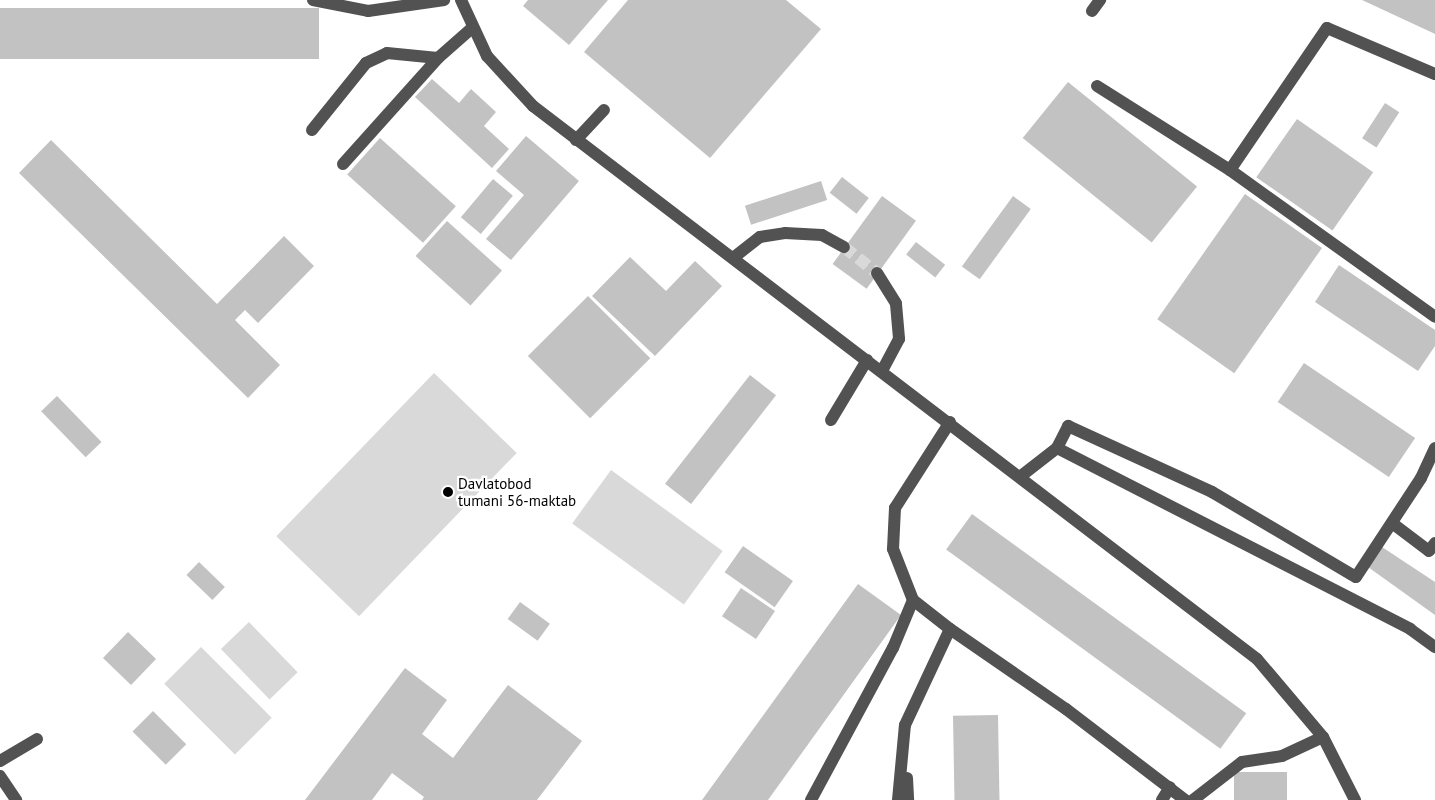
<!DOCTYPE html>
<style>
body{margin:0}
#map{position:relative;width:1435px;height:800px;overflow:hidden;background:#fff;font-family:"PT Sans",sans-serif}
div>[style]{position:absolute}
.green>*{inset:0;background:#d9d9d9;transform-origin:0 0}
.building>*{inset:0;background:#c2c2c2;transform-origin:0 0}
.minor-tunnel>*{height:12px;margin-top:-6px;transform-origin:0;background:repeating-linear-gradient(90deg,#d9d9d9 0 12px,transparent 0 18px)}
.minor>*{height:12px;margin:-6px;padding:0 6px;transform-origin:6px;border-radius:6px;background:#525252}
.dots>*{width:14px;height:14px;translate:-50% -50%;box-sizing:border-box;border:2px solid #fff;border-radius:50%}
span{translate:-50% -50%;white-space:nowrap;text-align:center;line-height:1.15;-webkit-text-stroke:4.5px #fff;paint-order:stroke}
.poi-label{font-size:15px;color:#000}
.left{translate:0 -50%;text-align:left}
</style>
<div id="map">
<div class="green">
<div style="left:434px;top:373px;width:115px;height:227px;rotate:44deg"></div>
<div style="left:611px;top:470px;width:138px;height:66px;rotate:36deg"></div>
<div style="left:249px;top:622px;width:70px;height:39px;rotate:46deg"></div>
<div style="left:201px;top:647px;width:100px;height:52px;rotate:45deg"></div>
</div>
<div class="building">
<div style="clip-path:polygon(528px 0,608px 0,569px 45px,523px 6px)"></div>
<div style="clip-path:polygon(628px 0,786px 0,821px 29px,710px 158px,584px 52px)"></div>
<div style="clip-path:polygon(1362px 0,1435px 0,1435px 34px,1433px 33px)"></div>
<div style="left:319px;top:8px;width:51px;height:319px;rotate:90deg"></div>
<div style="clip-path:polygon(432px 79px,459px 103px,471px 89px,496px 112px,484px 126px,509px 149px,492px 168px,415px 97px)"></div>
<div style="left:1068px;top:82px;width:166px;height:72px;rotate:39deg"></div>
<div style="left:1385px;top:103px;width:17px;height:42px;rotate:33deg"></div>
<div style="left:1297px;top:119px;width:93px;height:71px;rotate:35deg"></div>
<div style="clip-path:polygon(526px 136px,579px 181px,511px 260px,486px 239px,524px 195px,496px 171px)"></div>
<div style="left:380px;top:138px;width:102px;height:49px;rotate:42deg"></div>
<div style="clip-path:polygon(51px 140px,217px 304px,284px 236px,314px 266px,258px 323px,245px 310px,235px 320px,280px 365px,248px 398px,19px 173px)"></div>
<div style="left:842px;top:177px;width:34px;height:20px;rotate:38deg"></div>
<div style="left:493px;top:179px;width:26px;height:50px;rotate:40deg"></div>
<div style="left:821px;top:181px;width:20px;height:80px;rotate:72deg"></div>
<div style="left:1245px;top:194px;width:94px;height:153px;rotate:35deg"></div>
<div style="left:882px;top:196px;width:42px;height:84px;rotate:36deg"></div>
<div style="left:1013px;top:196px;width:22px;height:87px;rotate:36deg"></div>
<div style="left:447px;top:221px;width:74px;height:47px;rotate:42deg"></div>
<div style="left:916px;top:242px;width:37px;height:16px;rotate:38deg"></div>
<div style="clip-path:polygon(630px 257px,666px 291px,695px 261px,722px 286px,655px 356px,592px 296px)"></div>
<div style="clip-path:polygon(1339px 265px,1435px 330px,1435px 346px,1418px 371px,1315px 302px)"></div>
<div style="left:588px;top:296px;width:88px;height:85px;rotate:45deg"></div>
<div style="left:1304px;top:363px;width:134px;height:47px;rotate:34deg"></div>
<div style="left:750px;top:375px;width:33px;height:138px;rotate:38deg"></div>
<div style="left:57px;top:396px;width:64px;height:22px;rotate:46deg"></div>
<div style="left:972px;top:514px;width:339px;height:44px;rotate:36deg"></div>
<div style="left:743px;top:546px;width:61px;height:32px;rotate:35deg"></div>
<div style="clip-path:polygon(1382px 547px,1435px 582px,1435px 615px,1368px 567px)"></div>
<div style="left:199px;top:562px;width:36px;height:18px;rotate:44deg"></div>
<div style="clip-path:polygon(858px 584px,901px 615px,768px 800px,702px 800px)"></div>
<div style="left:741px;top:588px;width:41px;height:34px;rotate:34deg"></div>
<div style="left:520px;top:602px;width:37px;height:21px;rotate:36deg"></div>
<div style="left:128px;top:632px;width:39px;height:36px;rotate:44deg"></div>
<div style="clip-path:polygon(405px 668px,447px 700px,422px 734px,453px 758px,508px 685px,582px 741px,537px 800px,422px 800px,424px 797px,392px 773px,372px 800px,305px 800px)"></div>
<div style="left:153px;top:711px;width:47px;height:29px;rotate:45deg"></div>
<div style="left:998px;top:715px;width:85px;height:45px;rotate:89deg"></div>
<div style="left:1287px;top:772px;width:28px;height:53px;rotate:90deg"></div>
</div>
<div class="minor-tunnel">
<div style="left:844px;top:247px;width:42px;rotate:38.2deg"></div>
</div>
<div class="minor">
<div style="left:313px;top:0;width:56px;rotate:11.3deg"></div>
<div style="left:368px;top:11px;width:77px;rotate:-8.2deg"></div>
<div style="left:461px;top:0;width:62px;rotate:65.1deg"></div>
<div style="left:487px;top:56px;width:68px;rotate:47.4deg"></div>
<div style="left:533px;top:106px;width:911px;rotate:37.37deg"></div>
<div style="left:1257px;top:659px;width:102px;rotate:49.8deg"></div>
<div style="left:1323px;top:737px;width:71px;rotate:63.1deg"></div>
<div style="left:1092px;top:11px;width:14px;rotate:-54deg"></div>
<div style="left:1097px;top:86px;width:157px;rotate:32.3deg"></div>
<div style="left:1230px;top:170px;width:172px;rotate:-55.7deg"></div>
<div style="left:1327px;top:28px;width:117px;rotate:23.1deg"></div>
<div style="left:312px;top:130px;width:86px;rotate:-51.1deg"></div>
<div style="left:366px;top:63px;width:23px;rotate:-25deg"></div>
<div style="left:387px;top:53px;width:51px;rotate:5.6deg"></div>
<div style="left:438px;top:58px;width:45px;rotate:-41.4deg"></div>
<div style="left:576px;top:140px;width:41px;rotate:-47deg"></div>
<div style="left:343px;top:164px;width:142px;rotate:-48.1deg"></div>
<div style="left:1230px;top:170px;width:252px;rotate:35.6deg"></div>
<div style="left:733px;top:258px;width:34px;rotate:-38deg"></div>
<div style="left:760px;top:237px;width:25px;rotate:-9deg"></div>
<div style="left:785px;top:233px;width:37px;rotate:3deg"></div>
<div style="left:822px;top:235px;width:25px;rotate:29deg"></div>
<div style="left:877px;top:273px;width:36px;rotate:58deg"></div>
<div style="left:896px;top:304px;width:35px;rotate:85deg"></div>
<div style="left:899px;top:339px;width:36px;rotate:118deg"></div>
<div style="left:831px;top:420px;width:70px;rotate:-59deg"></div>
<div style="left:1057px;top:448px;width:25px;rotate:-63deg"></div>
<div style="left:1068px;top:426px;width:158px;rotate:24.6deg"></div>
<div style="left:1212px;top:492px;width:167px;rotate:30.6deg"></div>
<div style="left:1356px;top:577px;width:118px;rotate:-56.7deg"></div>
<div style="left:1421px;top:478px;width:33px;rotate:-65deg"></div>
<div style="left:1021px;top:476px;width:46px;rotate:-37.9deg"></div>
<div style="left:1057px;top:448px;width:397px;rotate:27.1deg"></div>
<div style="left:1410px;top:629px;width:31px;rotate:36deg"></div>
<div style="left:1392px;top:523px;width:46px;rotate:37.1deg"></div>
<div style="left:1429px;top:551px;width:10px;rotate:-53deg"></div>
<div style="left:950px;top:629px;width:141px;rotate:34.6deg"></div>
<div style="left:1066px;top:709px;width:150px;rotate:37.4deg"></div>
<div style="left:0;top:761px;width:43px;rotate:-30.7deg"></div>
<div style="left:0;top:776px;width:29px;rotate:56deg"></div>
<div style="left:907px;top:778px;width:22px;rotate:87deg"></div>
<div style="left:811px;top:800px;width:173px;rotate:-61.7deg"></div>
<div style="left:893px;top:648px;width:52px;rotate:-67.4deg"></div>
<div style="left:913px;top:600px;width:55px;rotate:-111.4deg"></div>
<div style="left:893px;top:549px;width:41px;rotate:-87.2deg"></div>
<div style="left:895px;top:508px;width:102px;rotate:-57.4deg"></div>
<div style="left:898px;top:800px;width:75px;rotate:-84.7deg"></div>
<div style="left:905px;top:725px;width:106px;rotate:-64.9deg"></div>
<div style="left:950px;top:629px;width:47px;rotate:-141.9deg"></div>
<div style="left:1162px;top:800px;width:15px;rotate:-58deg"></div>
<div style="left:1193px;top:800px;width:62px;rotate:-37.8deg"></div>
<div style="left:1242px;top:762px;width:40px;rotate:-8.5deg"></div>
<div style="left:1282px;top:756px;width:45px;rotate:-24.9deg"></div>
</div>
<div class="dots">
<div style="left:448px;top:492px;background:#000"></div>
</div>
<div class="poi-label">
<span class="left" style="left:458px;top:492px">Davlatobod<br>tumani 56-maktab</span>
</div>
</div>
